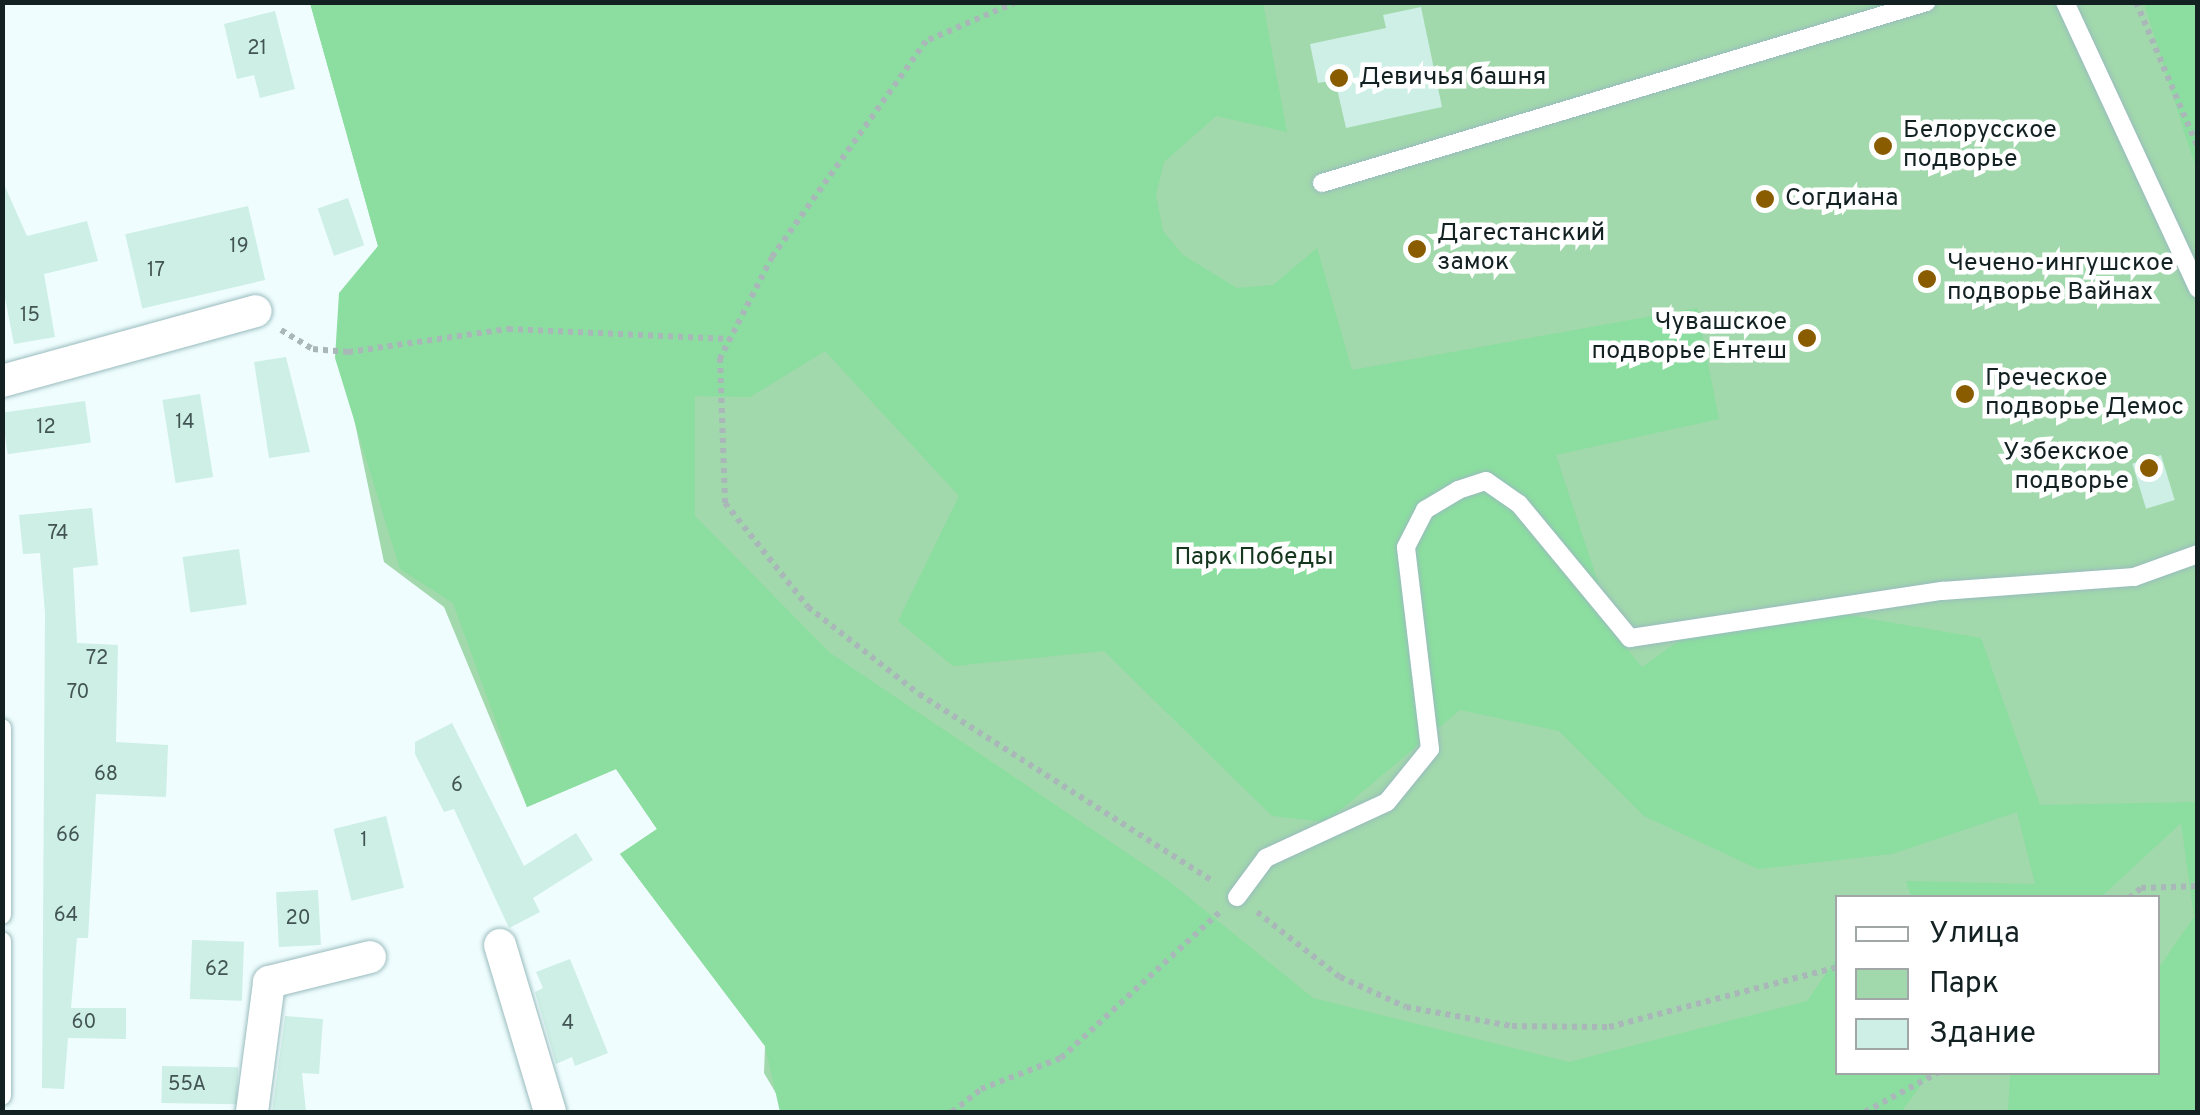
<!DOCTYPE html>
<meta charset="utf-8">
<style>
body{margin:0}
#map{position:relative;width:2200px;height:1115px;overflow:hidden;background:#effdfe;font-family:Overpass,sans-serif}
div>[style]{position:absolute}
.green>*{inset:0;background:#a1d8ac}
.forest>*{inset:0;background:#8bde9f}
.building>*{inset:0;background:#cdefe5;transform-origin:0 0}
.path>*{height:6px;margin-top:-3px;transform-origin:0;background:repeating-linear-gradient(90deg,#a9b7b8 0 5px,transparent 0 10px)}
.roads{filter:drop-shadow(0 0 2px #99bbbd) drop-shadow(0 0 2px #99bbbd)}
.lane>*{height:18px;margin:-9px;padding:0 9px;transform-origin:9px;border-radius:9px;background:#fff}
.street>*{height:32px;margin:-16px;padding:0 16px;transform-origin:16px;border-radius:16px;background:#fff}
.dots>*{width:28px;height:28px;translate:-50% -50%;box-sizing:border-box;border:5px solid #fff;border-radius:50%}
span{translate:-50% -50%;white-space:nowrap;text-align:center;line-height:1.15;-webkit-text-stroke:9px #fff;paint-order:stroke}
.number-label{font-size:20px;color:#425453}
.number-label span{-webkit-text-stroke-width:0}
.poi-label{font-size:25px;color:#132122}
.left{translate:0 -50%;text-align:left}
.right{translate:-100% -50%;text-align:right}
.park-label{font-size:25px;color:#14371e}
.frame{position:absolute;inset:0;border:5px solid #132122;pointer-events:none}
.legend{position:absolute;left:1835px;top:895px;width:325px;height:180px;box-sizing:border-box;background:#fff;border:2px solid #a1a6a7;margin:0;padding:12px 18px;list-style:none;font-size:30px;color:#132122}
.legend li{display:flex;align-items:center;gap:20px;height:50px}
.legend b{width:50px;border:2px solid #a1a6a7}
</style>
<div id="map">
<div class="green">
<div style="clip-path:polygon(evenodd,310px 3px,2197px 3px,2197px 1112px,787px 1112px,764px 1073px,765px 1046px,620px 854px,657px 829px,616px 769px,527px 807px,444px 607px,384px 562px,347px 385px,378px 246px,310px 3px,1838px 898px,2158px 898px,2158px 1072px,1838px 1072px,1838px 898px)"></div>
</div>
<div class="forest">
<div style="clip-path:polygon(310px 3px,1263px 3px,1287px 132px,1216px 116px,1164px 162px,1156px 195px,1163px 231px,1183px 255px,1237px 288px,1273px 285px,1317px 248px,1352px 370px,1697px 308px,1719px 419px,1556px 455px,1615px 634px,1642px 667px,1687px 635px,1807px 608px,1981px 638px,2040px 805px,2197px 802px,2197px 1112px,2008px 1112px,2010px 1073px,2158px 1072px,2158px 969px,2194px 917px,2181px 823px,2101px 897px,1911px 897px,1906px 881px,2035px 884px,2017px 812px,1892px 854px,1758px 869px,1644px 816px,1559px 731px,1460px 710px,1326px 822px,1272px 816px,1104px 651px,953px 666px,898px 621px,959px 496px,825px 351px,750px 397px,695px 396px,695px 516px,830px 653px,1170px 882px,1313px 998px,1569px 1062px,1807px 1001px,1837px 958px,1838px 1072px,1930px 1073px,1901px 1112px,780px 1112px,765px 1046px,620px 854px,657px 829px,616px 769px,527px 807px,453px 603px,400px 569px,335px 358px,339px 293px,378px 246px)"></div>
<div style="clip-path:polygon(2144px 3px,2197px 3px,2197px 170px,2186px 138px)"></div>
</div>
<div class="building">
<div style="clip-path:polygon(1421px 7px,1442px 107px,1346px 128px,1335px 80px,1318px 83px,1310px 44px,1386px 28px,1383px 15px)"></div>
<div style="clip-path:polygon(275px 11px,295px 89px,260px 98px,254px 75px,237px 79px,224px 24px)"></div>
<div style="clip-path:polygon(2px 180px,27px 236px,87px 221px,98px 261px,44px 274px,55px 337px,14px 344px,2px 283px)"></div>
<div style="left:348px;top:198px;width:50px;height:32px;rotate:71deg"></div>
<div style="left:248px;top:206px;width:76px;height:126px;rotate:77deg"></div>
<div style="clip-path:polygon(286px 357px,310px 452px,269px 458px,254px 362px)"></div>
<div style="left:200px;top:394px;width:84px;height:38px;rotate:81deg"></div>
<div style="left:85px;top:401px;width:42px;height:84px;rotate:82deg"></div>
<div style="left:2161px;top:455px;width:47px;height:30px;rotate:73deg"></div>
<div style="clip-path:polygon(92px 508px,98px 565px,73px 568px,77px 643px,118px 645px,116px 742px,168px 745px,166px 797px,96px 794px,88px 938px,77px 938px,71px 1008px,126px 1008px,126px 1039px,68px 1038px,64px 1089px,42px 1088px,45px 613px,40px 553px,23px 554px,19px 515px)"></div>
<div style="left:239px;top:549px;width:56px;height:57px;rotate:82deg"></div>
<div style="clip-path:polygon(452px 723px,524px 866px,576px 833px,593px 860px,533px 898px,540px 912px,509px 928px,454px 809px,444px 812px,415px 754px,415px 742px)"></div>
<div style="left:386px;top:816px;width:74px;height:54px;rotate:76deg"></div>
<div style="left:318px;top:890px;width:55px;height:42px;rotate:87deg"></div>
<div style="left:192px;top:940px;width:52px;height:59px;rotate:2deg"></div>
<div style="clip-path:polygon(570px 959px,608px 1053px,575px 1066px,572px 1057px,556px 1064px,535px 992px,543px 988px,536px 972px)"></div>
<div style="clip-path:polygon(285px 1016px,323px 1019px,319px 1074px,302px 1073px,306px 1112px,272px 1112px)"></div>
<div style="left:162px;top:1066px;width:76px;height:37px;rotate:1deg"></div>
</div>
<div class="path">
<div style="left:1016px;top:2px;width:98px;rotate:156.6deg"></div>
<div style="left:926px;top:41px;width:265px;rotate:125.5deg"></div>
<div style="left:772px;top:257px;width:114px;rotate:117.2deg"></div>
<div style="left:720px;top:358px;width:145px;rotate:88deg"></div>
<div style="left:725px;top:503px;width:133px;rotate:51.4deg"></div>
<div style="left:808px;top:607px;width:141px;rotate:38.1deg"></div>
<div style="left:919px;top:694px;width:350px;rotate:32.5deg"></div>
<div style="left:2136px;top:2px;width:159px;rotate:67deg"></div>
<div style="left:281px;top:330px;width:37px;rotate:31deg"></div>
<div style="left:313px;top:349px;width:35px;rotate:5deg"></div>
<div style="left:348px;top:352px;width:162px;rotate:-8.2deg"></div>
<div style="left:508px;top:329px;width:222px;rotate:2.6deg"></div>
<div style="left:2129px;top:898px;width:16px;rotate:-40deg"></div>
<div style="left:2141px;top:888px;width:57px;rotate:-2deg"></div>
<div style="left:1257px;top:912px;width:105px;rotate:38.1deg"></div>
<div style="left:1340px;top:977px;width:72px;rotate:24.4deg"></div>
<div style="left:1406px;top:1007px;width:108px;rotate:10.2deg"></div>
<div style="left:1512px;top:1026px;width:97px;rotate:0.6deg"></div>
<div style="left:1609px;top:1027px;width:237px;rotate:-14.7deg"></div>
<div style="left:952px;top:1112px;width:37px;rotate:-38deg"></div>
<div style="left:981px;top:1089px;width:86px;rotate:-21.2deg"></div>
<div style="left:1061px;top:1058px;width:216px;rotate:-42.6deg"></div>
<div style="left:1865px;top:1112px;width:84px;rotate:-28.4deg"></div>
</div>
<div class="roads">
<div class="lane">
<div style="left:2065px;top:2px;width:316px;rotate:65.1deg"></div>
<div style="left:1322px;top:183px;width:631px;rotate:-16.66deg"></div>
<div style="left:2px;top:728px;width:187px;rotate:90deg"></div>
<div style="left:1237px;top:897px;width:49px;rotate:-53.4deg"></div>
<div style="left:1266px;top:858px;width:133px;rotate:-24.8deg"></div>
<div style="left:1387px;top:802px;width:68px;rotate:-50.9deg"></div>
<div style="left:1430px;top:749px;width:203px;rotate:-96.8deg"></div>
<div style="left:1406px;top:547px;width:42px;rotate:-62.8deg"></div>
<div style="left:1425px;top:510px;width:39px;rotate:-31deg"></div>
<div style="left:1458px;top:490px;width:29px;rotate:-18deg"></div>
<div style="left:1486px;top:481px;width:40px;rotate:34.9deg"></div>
<div style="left:1519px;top:504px;width:174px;rotate:50.4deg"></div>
<div style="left:1630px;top:638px;width:316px;rotate:-8.6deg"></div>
<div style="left:1942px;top:591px;width:193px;rotate:-4.2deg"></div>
<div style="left:2134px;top:577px;width:68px;rotate:-19.8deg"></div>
<div style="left:2px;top:941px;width:155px;rotate:90deg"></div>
</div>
<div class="street">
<div style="left:2px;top:381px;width:263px;rotate:-15.4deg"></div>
<div style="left:500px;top:945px;width:174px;rotate:73.3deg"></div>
<div style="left:252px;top:1112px;width:131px;rotate:-82.5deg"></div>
<div style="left:269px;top:982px;width:104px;rotate:-13.9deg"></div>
</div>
</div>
<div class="dots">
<div style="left:1339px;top:78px;background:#895c00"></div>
<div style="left:1883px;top:146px;background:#895c00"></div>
<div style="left:1765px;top:199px;background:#895c00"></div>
<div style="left:1417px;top:249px;background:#895c00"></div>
<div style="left:1927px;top:279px;background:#895c00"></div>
<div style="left:1807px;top:338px;background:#895c00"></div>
<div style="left:1965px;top:394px;background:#895c00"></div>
<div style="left:2149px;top:468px;background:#895c00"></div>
</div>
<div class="number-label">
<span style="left:257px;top:49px">21</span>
<span style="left:239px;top:247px">19</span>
<span style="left:156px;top:271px">17</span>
<span style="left:30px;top:316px">15</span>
<span style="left:185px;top:423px">14</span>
<span style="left:46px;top:428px">12</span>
<span style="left:58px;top:534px">74</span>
<span style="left:97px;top:659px">72</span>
<span style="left:78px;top:693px">70</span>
<span style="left:106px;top:775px">68</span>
<span style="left:457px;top:786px">6</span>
<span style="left:68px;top:836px">66</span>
<span style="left:364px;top:841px">1</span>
<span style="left:66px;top:916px">64</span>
<span style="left:298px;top:919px">20</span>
<span style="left:217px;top:970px">62</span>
<span style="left:84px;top:1023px">60</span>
<span style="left:568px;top:1024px">4</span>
<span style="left:187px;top:1085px">55А</span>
</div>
<div class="poi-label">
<span class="left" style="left:1359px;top:78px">Девичья башня</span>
<span class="left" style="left:1903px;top:146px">Белорусское<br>подворье</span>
<span class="left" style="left:1785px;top:199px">Согдиана</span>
<span class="left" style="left:1437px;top:249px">Дагестанский<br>замок</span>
<span class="left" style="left:1947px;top:279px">Чечено-ингушское<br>подворье Вайнах</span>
<span class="right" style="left:1787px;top:338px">Чувашское<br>подворье Ентеш</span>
<span class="left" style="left:1985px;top:394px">Греческое<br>подворье Демос</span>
<span class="right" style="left:2129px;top:468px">Узбекское<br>подворье</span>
</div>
<div class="park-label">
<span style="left:1254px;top:558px">Парк Победы</span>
</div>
<div class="frame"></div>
<ul class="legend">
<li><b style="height:12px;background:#fff"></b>Улица</li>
<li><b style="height:28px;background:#a1d8ac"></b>Парк</li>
<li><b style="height:28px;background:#cdefe5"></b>Здание</li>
</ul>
</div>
